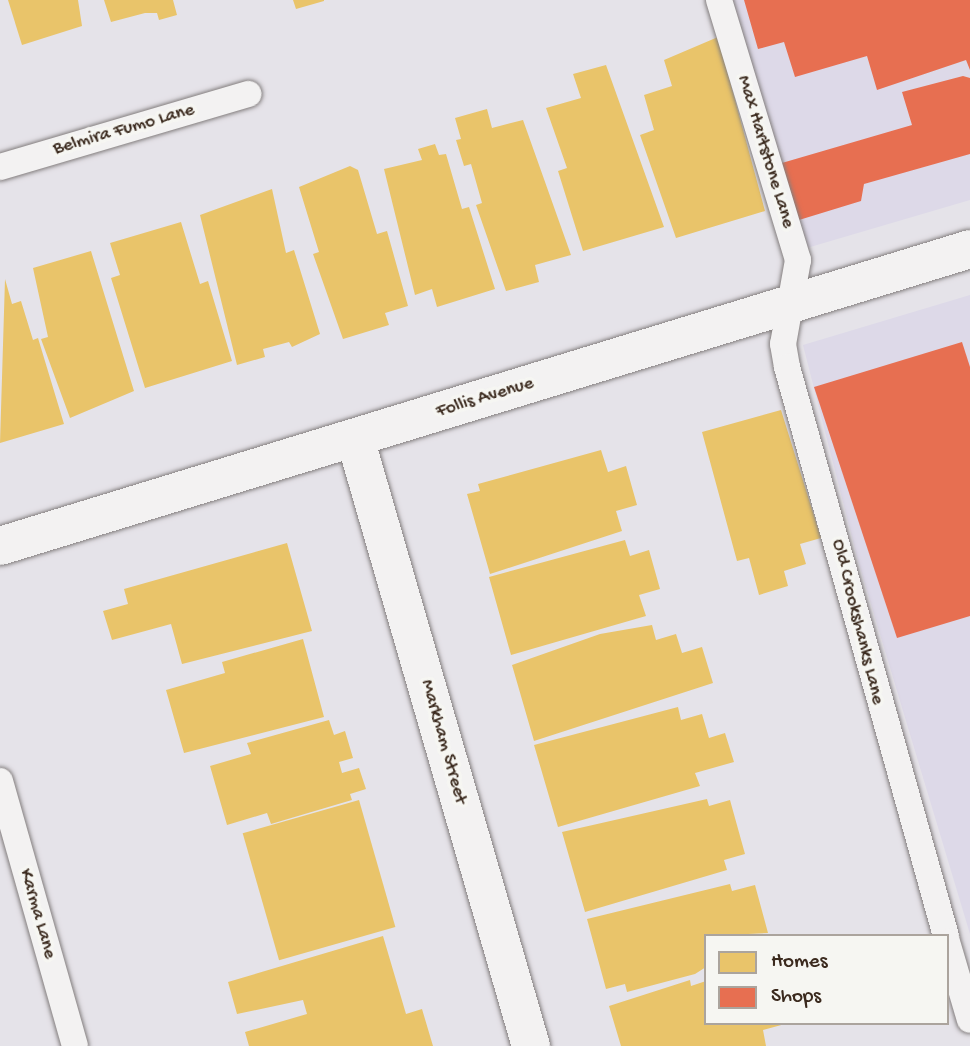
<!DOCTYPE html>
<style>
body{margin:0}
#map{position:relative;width:970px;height:1046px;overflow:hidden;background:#e5e3e9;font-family:"Gochi Hand",sans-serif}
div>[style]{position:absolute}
.built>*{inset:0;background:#ddd9e8}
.homes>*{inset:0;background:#e9c46a;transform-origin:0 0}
.shops>*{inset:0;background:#e76f51}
.roads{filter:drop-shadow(0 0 2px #837e7e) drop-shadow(0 0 2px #837e7e)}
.lane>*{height:26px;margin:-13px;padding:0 13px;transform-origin:13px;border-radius:13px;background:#f3f2f2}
.street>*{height:38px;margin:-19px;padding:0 19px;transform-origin:19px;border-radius:19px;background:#f3f2f2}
span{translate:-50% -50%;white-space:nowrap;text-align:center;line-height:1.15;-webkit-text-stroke:7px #f6f6f2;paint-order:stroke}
.street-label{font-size:19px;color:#3b2a1e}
.legend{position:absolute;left:704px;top:934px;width:245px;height:91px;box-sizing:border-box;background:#f6f6f2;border:2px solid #aba49d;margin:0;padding:9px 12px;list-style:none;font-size:21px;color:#3b2a1e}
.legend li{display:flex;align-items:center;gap:14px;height:35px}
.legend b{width:35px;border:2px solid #aba49d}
</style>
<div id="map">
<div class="built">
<div style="clip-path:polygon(725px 0,970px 0,970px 200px,800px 250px)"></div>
<div style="clip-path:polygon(970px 295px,970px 934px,858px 561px,803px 345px)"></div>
</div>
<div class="homes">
<div style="clip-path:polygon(8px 0,78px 0,82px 26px,22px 45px)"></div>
<div style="clip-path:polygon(104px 0,173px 0,177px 15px,159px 20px,157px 13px,145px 13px,111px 22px)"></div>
<div style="clip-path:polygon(293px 0,324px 0,324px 1px,296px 9px)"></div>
<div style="clip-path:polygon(718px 37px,765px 211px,676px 238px,640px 135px,654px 130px,644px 95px,672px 86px,664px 60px)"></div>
<div style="clip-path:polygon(606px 65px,664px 227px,583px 251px,558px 171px,567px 168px,546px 108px,581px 98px,573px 74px)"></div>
<div style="clip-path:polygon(487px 109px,492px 128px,523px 120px,571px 255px,535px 265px,539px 282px,506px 291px,476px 205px,482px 203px,471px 164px,464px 166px,456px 140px,461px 139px,455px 118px)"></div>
<div style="clip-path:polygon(435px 144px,439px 155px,446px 154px,462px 209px,469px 207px,495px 289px,437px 307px,432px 289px,415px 295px,384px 169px,422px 160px,418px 149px)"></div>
<div style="clip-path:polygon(350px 166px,358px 170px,377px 234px,387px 231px,408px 306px,385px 313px,389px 325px,343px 339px,313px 254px,319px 252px,299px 187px)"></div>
<div style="clip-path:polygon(272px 189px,286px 253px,294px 250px,320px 334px,292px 347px,289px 342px,263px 349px,265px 357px,237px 365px,200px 215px)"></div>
<div style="clip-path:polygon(181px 222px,200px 284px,208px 281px,232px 361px,145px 388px,111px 278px,120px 275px,110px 243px)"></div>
<div style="clip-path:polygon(91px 251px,134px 391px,70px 418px,41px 339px,48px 337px,33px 268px)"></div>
<div style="clip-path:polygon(5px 279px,12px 304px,21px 301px,33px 340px,38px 338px,64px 424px,0 443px)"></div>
<div style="clip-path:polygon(781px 410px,821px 538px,800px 544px,806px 564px,784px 571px,788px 586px,759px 595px,749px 558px,737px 561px,702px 432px)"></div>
<div style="clip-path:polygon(601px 450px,608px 472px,626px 466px,637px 505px,616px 511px,622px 531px,490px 574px,467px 494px,480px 491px,478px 484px)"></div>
<div style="clip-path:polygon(625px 540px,630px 556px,649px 550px,660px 589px,639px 595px,646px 616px,511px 655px,489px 577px)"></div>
<div style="clip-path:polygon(287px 543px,312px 631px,182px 664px,171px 624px,112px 640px,103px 611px,128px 604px,124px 589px)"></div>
<div style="clip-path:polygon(652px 625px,656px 640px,676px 634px,682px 653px,702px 647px,713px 683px,534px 741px,512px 665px,600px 634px)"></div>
<div style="clip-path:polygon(303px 639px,324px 717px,184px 753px,166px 690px,225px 673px,222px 662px)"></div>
<div style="clip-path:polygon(678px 707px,681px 720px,702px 714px,709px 738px,725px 733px,734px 762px,695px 773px,700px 786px,558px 827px,534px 745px)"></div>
<div style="clip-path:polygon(329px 720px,334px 735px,345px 731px,353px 758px,339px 762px,342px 773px,359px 768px,366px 789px,350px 794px,352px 800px,271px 824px,267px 813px,227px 825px,210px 766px,251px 754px,247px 743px)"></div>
<div style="clip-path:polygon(707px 799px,709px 806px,730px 800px,745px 854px,724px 860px,727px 870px,585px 912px,562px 832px)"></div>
<div style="left:359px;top:800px;width:132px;height:121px;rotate:74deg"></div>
<div style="clip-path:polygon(730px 884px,732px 891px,755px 885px,768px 933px,706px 936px,706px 967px,695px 974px,627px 992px,625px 984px,606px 989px,587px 919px)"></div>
<div style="clip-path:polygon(383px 936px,406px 1014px,422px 1009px,433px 1046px,249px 1046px,245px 1032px,307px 1014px,303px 1000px,237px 1014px,228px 982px)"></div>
<div style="clip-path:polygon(690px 980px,691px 986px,706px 981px,706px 1023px,785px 1024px,763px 1030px,766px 1046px,621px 1046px,609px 1006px)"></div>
</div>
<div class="shops">
<div style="clip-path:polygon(744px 0,970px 0,970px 70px,966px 60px,877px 90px,867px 56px,795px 77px,784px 42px,758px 49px)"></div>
<div style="clip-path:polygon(963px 76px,970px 78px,970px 154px,864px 184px,861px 201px,799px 220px,775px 165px,912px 125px,902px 92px)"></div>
<div style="clip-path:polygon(962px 342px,970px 367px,970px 616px,897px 638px,814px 387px)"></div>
</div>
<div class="roads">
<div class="lane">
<div style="left:719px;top:0;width:272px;rotate:73.1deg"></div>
<div style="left:798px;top:260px;width:85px;rotate:100.1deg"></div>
<div style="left:783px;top:344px;width:23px;rotate:80deg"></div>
<div style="left:787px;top:367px;width:591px;rotate:74.39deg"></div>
<div style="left:0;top:167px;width:259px;rotate:-16.4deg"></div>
<div style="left:0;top:781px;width:275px;rotate:74.2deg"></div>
<div style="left:947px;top:942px;width:81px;rotate:73.6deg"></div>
</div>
<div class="street">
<div style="left:355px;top:438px;width:633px;rotate:73.86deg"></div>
<div style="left:0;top:546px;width:1014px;rotate:-17.02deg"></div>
</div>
</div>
<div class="street-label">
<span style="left:124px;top:130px;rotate:-16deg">Belmira Fumo Lane</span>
<span style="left:765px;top:152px;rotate:73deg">Max Hartstone Lane</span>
<span style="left:485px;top:398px;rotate:-17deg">Follis Avenue</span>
<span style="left:857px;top:622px;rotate:76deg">Old Crookshanks Lane</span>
<span style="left:443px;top:742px;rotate:74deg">Markham Street</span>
<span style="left:37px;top:914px;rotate:74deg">Karma Lane</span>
</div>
<ul class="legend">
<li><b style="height:19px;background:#e9c46a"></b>Homes</li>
<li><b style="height:19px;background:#e76f51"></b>Shops</li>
</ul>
</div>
